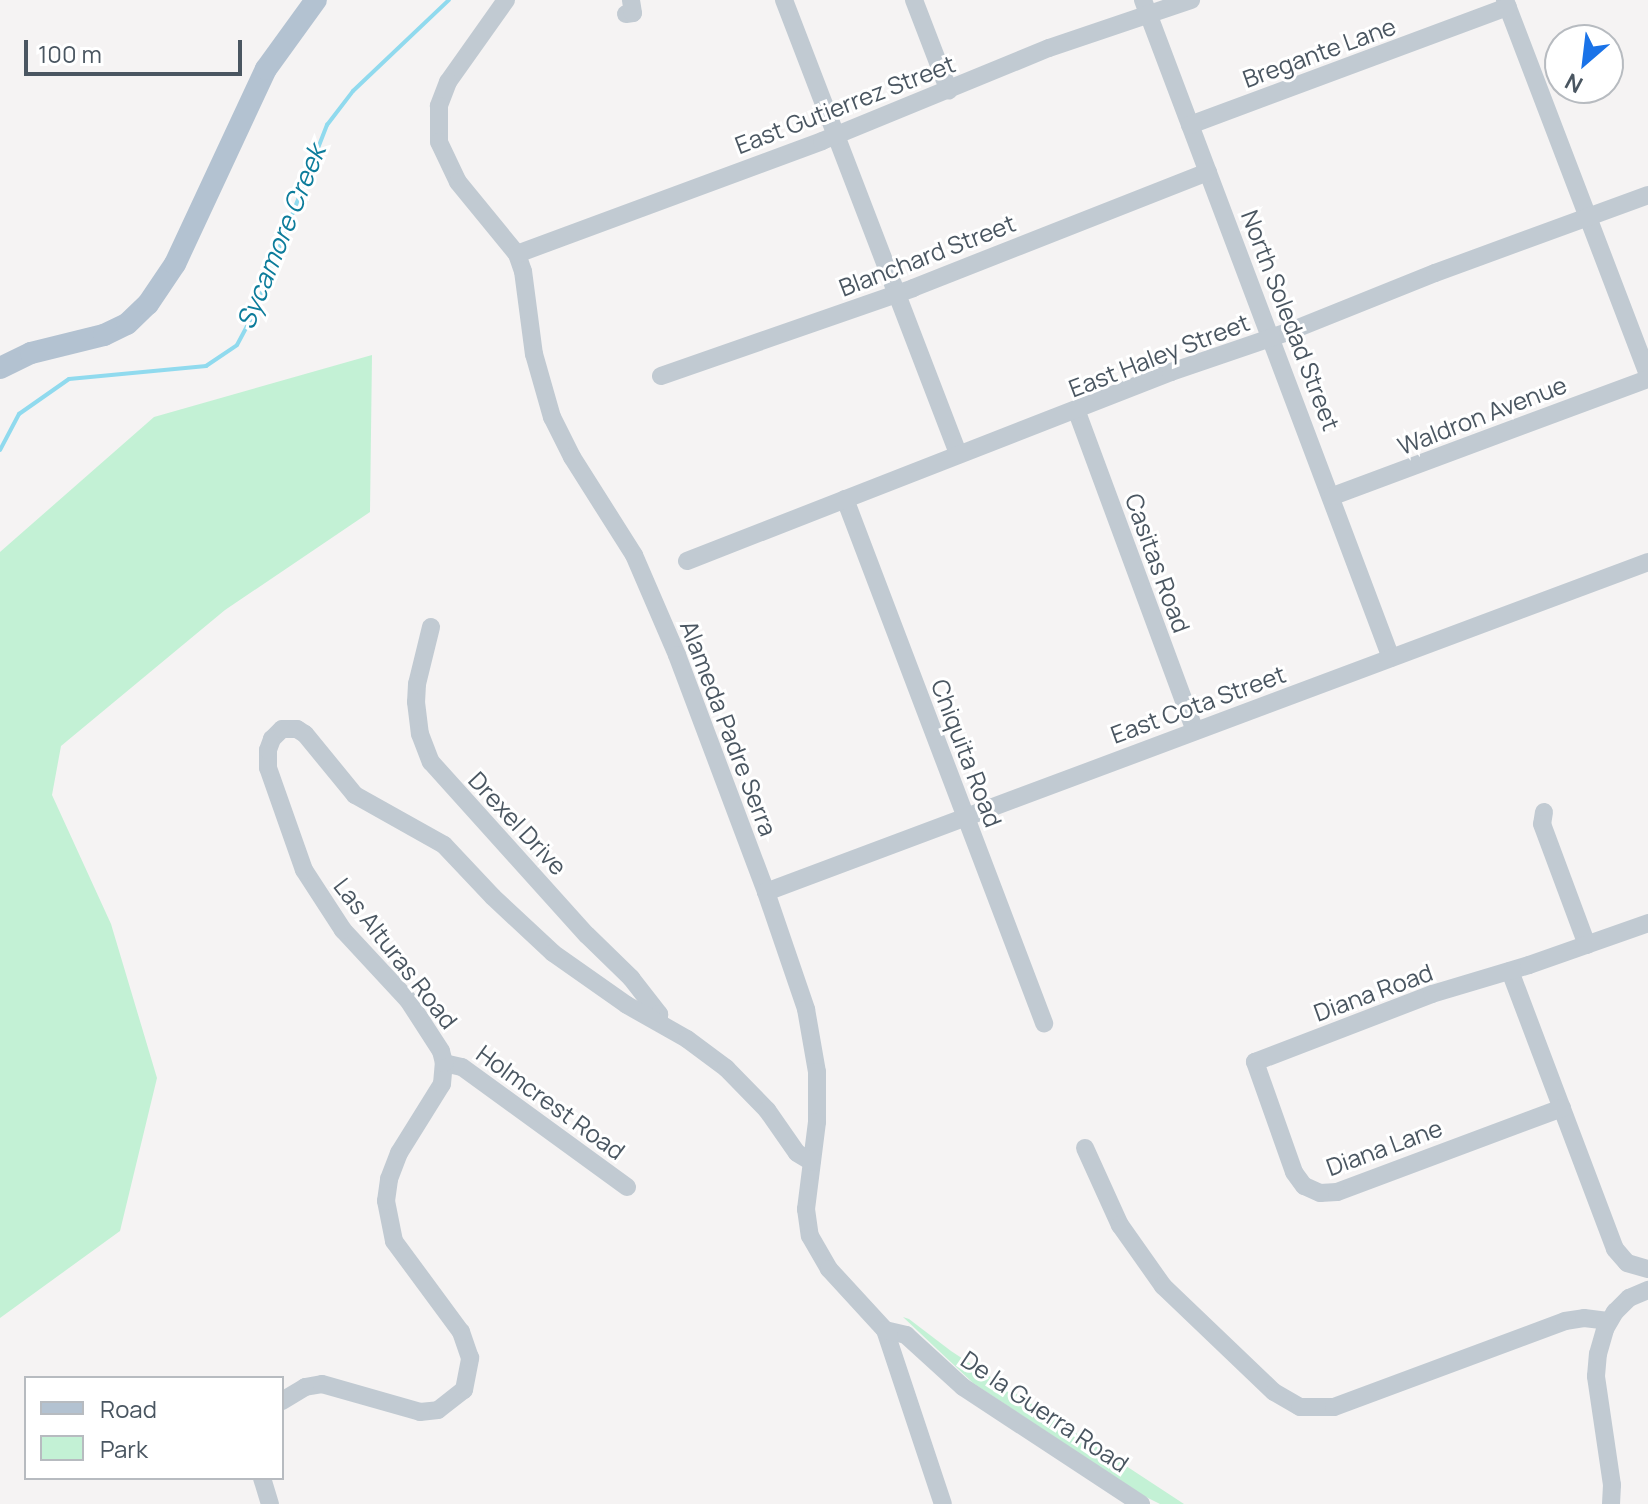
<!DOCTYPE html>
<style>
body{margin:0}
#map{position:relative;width:1648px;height:1504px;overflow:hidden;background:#f5f3f3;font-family:Manrope,sans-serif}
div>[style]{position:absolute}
.green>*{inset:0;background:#c3f1d5}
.stream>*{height:4px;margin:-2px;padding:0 2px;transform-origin:2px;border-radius:2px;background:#90daee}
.minor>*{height:18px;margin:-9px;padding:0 9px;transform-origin:9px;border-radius:9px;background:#c1cad2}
.major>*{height:22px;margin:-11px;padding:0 11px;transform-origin:11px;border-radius:11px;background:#b3c2d1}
span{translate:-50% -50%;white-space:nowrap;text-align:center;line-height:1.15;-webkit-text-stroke:6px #fff;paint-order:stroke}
.street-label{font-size:24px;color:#4a5661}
.water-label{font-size:26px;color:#0c7c9b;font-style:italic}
.legend{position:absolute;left:24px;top:1376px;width:260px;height:104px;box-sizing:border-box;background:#fff;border:2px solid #b7bbc0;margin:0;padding:10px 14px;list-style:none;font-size:24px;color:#4a5661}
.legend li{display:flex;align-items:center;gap:16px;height:40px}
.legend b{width:40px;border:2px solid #b7bbc0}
.north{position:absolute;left:1544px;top:24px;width:80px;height:80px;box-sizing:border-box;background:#fff;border:2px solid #b7bbc0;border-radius:50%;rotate:208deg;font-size:22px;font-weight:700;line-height:32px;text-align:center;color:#4a5661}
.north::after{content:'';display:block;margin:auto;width:28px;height:36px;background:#1a73e8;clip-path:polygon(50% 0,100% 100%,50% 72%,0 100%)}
.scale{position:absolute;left:24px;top:40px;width:218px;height:36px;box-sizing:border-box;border:4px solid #4a5661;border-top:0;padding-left:10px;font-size:24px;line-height:28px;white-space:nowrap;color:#4a5661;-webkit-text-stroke:6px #fff;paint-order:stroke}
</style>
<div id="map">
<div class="green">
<div style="clip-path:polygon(372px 355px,370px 512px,225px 610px,61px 746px,52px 795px,111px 924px,157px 1078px,120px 1231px,0 1318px,0 552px,154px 417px)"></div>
<div style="clip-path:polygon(903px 1317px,909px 1319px,951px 1351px,1184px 1504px,1160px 1504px,1144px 1496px,973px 1383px)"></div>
</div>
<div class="stream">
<div style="left:0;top:450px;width:41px;rotate:-62.2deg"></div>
<div style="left:19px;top:414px;width:61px;rotate:-35deg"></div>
<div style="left:69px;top:379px;width:138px;rotate:-5.4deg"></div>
<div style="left:206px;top:366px;width:37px;rotate:-34deg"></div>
<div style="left:237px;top:345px;width:36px;rotate:-62deg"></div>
<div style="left:254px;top:313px;width:202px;rotate:-68.8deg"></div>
<div style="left:327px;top:125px;width:43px;rotate:-52.6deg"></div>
<div style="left:353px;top:91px;width:132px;rotate:-43.5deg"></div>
</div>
<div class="minor">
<div style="left:506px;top:0;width:100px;rotate:125.3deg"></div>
<div style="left:448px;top:82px;width:26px;rotate:111deg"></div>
<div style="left:439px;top:106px;width:36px;rotate:90deg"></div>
<div style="left:439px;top:142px;width:44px;rotate:64.6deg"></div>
<div style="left:458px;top:182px;width:93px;rotate:50.7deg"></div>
<div style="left:517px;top:254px;width:18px;rotate:71deg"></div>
<div style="left:523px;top:271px;width:84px;rotate:82.5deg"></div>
<div style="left:534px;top:354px;width:66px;rotate:74.1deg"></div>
<div style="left:552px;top:417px;width:45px;rotate:63.4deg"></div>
<div style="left:572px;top:457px;width:116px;rotate:57.7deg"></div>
<div style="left:634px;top:555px;width:109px;rotate:66.7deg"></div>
<div style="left:677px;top:655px;width:253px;rotate:69.4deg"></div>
<div style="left:766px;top:892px;width:124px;rotate:71.1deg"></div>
<div style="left:806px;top:1009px;width:64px;rotate:80.1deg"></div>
<div style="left:817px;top:1072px;width:50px;rotate:90deg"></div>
<div style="left:817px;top:1122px;width:88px;rotate:97.2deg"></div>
<div style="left:806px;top:1209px;width:27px;rotate:82deg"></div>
<div style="left:810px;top:1236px;width:38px;rotate:60deg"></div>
<div style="left:829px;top:1269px;width:83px;rotate:47.4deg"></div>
<div style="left:885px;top:1330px;width:183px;rotate:71.6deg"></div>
<div style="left:784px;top:0;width:486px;rotate:69deg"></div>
<div style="left:914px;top:0;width:97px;rotate:69deg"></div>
<div style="left:1143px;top:0;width:703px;rotate:69.35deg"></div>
<div style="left:1505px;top:0;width:400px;rotate:69.1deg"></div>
<div style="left:626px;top:14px;width:7px;rotate:-8deg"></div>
<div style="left:633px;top:13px;width:13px;rotate:-99deg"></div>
<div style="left:1190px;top:125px;width:339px;rotate:-20.4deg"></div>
<div style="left:517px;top:254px;width:325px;rotate:-20.3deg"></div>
<div style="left:822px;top:141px;width:245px;rotate:-22.3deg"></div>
<div style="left:1049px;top:48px;width:150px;rotate:-18.7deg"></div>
<div style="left:661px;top:376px;width:267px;rotate:-19.2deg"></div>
<div style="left:913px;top:288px;width:317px;rotate:-21.5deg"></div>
<div style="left:1077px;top:412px;width:340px;rotate:69.7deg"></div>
<div style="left:1333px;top:496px;width:336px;rotate:-20.4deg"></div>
<div style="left:845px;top:499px;width:561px;rotate:69.2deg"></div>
<div style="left:687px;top:561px;width:520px;rotate:-21.33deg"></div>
<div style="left:1171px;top:372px;width:124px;rotate:-18.9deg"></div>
<div style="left:1288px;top:332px;width:158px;rotate:-21.9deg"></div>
<div style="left:1435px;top:273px;width:227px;rotate:-20.1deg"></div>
<div style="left:431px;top:627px;width:59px;rotate:103.8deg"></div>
<div style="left:417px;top:684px;width:18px;rotate:93deg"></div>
<div style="left:416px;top:702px;width:32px;rotate:83deg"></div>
<div style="left:420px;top:734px;width:30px;rotate:69deg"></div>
<div style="left:431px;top:762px;width:233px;rotate:48deg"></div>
<div style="left:587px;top:935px;width:62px;rotate:44.3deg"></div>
<div style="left:631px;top:978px;width:46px;rotate:52.1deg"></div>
<div style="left:659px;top:1014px;width:8px;rotate:90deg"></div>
<div style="left:1544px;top:812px;width:12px;rotate:99deg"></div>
<div style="left:1542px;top:824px;width:129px;rotate:69.6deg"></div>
<div style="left:766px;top:892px;width:942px;rotate:-20.51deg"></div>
<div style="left:1510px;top:971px;width:297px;rotate:69.3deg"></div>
<div style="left:1615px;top:1249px;width:18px;rotate:49deg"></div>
<div style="left:1627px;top:1263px;width:22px;rotate:16deg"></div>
<div style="left:444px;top:1063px;width:18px;rotate:13deg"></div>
<div style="left:462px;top:1067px;width:204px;rotate:36deg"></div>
<div style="left:1562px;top:1108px;width:240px;rotate:159.5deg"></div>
<div style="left:1337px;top:1192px;width:17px;rotate:177deg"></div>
<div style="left:1320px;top:1193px;width:17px;rotate:-156deg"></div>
<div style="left:1304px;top:1186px;width:17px;rotate:-126deg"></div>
<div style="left:1294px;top:1172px;width:117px;rotate:-109.5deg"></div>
<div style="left:1255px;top:1062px;width:190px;rotate:-21deg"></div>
<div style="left:1432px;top:994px;width:101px;rotate:-16.6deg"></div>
<div style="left:1529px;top:965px;width:126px;rotate:-19.4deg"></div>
<div style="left:1085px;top:1148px;width:85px;rotate:65.6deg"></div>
<div style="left:1120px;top:1225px;width:75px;rotate:54.8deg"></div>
<div style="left:1163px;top:1286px;width:153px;rotate:43.7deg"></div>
<div style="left:1274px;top:1392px;width:30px;rotate:30deg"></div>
<div style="left:1300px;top:1407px;width:34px"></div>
<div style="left:1334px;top:1407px;width:246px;rotate:-20.4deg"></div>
<div style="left:1565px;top:1321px;width:19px;rotate:-9deg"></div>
<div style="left:1584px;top:1318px;width:24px;rotate:7deg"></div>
<div style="left:885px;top:1330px;width:22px;rotate:13deg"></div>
<div style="left:906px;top:1335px;width:77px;rotate:42.4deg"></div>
<div style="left:963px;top:1387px;width:213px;rotate:33.3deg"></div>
<div style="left:282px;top:1401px;width:27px;rotate:-31deg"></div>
<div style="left:305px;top:1387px;width:17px;rotate:-10deg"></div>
<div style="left:322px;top:1384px;width:102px;rotate:15.9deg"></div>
<div style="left:420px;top:1412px;width:18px;rotate:-6deg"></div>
<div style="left:438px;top:1410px;width:33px;rotate:-38deg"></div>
<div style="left:464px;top:1390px;width:33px;rotate:-79deg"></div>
<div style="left:470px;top:1358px;width:28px;rotate:-109deg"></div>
<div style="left:461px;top:1332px;width:113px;rotate:-126.4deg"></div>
<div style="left:394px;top:1241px;width:41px;rotate:-101.3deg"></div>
<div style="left:386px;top:1201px;width:22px;rotate:-82deg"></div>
<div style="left:389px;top:1179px;width:28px;rotate:-69deg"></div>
<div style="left:399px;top:1153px;width:81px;rotate:-58.1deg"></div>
<div style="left:442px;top:1084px;width:21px;rotate:-85deg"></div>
<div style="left:444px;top:1063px;width:12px;rotate:-104deg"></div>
<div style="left:441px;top:1051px;width:61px;rotate:-122.9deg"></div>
<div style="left:408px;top:1000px;width:96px;rotate:-132.9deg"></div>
<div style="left:343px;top:930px;width:72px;rotate:-123deg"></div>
<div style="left:304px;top:870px;width:108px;rotate:-109.4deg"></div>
<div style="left:268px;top:768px;width:18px;rotate:-90deg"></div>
<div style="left:268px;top:750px;width:12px;rotate:-70deg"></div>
<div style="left:272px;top:739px;width:14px;rotate:-45deg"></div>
<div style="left:282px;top:729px;width:15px"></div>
<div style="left:297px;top:729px;width:9px;rotate:32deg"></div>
<div style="left:305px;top:734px;width:79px;rotate:50.7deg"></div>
<div style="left:355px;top:795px;width:102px;rotate:29.3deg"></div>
<div style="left:444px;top:845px;width:71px;rotate:46.7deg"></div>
<div style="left:493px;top:897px;width:82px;rotate:43deg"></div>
<div style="left:553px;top:953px;width:90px;rotate:35.1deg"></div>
<div style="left:627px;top:1005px;width:69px;rotate:29.5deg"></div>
<div style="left:687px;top:1039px;width:49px;rotate:36.6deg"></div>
<div style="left:726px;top:1068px;width:59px;rotate:45.7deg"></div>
<div style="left:767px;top:1110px;width:52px;rotate:55.1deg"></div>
<div style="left:797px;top:1153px;width:17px;rotate:31deg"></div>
<div style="left:262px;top:1478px;width:27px;rotate:73deg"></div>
<div style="left:1611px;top:1504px;width:19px;rotate:-87deg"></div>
<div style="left:1612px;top:1485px;width:110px;rotate:-98.4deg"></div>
<div style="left:1596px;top:1376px;width:22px;rotate:-85deg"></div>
<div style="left:1598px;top:1354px;width:26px;rotate:-74deg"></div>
<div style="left:1605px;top:1329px;width:20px;rotate:-60deg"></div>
<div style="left:1615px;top:1312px;width:20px;rotate:-45deg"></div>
<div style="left:1629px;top:1298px;width:21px;rotate:-23deg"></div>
</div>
<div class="major">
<div style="left:0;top:368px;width:34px;rotate:-26deg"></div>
<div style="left:31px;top:353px;width:75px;rotate:-13.9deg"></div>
<div style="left:104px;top:335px;width:25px;rotate:-26deg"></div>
<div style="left:127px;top:324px;width:29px;rotate:-44deg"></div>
<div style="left:148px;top:304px;width:48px;rotate:-56deg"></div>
<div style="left:175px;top:264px;width:215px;rotate:-65deg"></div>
<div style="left:266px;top:69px;width:85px;rotate:-54.1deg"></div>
</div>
<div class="street-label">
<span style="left:1319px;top:52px;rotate:-20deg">Bregante Lane</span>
<span style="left:845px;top:104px;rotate:-21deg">East Gutierrez Street</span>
<span style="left:927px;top:255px;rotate:-21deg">Blanchard Street</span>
<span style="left:1291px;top:320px;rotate:69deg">North Soledad Street</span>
<span style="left:1159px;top:355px;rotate:-21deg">East Haley Street</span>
<span style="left:1482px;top:415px;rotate:-21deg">Waldron Avenue</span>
<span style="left:1158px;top:563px;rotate:70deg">Casitas Road</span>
<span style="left:1198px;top:704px;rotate:-20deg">East Cota Street</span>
<span style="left:729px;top:728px;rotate:69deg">Alameda Padre Serra</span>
<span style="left:967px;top:753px;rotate:69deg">Chiquita Road</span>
<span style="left:518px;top:823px;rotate:47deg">Drexel Drive</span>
<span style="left:396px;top:953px;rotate:52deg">Las Alturas Road</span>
<span style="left:1373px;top:992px;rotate:-20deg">Diana Road</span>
<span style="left:551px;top:1102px;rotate:36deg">Holmcrest Road</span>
<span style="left:1384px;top:1147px;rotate:-20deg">Diana Lane</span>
<span style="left:1045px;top:1411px;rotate:34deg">De la Guerra Road</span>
</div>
<div class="water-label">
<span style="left:281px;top:237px;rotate:-68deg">Sycamore Creek</span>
</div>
<ul class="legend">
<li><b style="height:10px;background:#b3c2d1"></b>Road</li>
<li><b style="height:22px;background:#c3f1d5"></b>Park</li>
</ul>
<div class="north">N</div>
<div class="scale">100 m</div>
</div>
